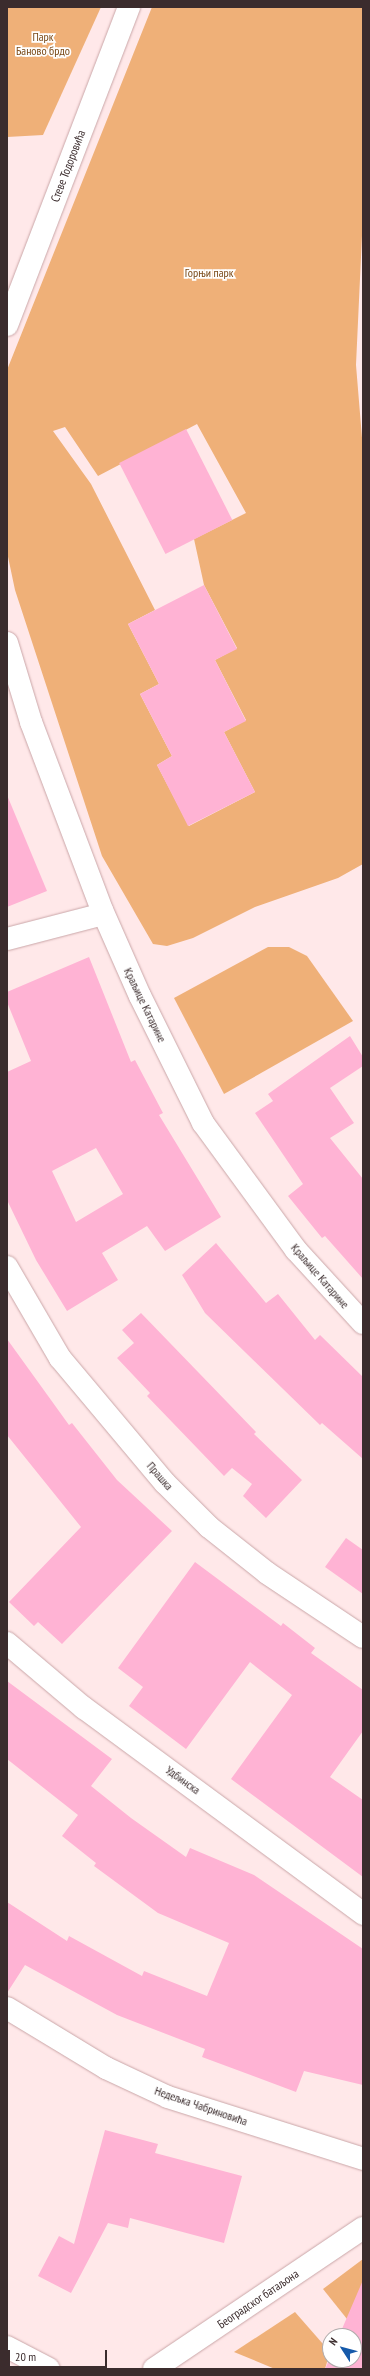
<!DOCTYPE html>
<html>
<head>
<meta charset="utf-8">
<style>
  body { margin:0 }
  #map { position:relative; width:370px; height:2376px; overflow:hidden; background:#ffe8e9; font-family:"PT Sans Narrow",sans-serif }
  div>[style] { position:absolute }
  .green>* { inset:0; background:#efb078 }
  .building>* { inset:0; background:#ffb3d4; transform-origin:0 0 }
  .roads { filter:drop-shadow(0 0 1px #caa6a8) drop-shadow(0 0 1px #caa6a8) }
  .minor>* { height:22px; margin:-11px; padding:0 11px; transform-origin:11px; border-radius:11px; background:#fff }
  span { translate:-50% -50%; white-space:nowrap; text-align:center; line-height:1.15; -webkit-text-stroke:3.5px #fff; paint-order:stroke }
  .park-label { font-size:12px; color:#794917 }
  .street-label { font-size:12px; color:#3b2c2d }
  .frame { position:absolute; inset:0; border:8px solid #3b2c2d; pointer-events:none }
  .north { position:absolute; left:322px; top:2328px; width:40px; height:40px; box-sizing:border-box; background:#fff; border:1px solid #b1abab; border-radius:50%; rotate:306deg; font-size:11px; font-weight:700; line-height:16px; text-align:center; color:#3b2c2d }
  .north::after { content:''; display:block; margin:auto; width:14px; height:18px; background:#165aaa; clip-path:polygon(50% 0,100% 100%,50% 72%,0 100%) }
  .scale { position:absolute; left:8px; top:2350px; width:99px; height:18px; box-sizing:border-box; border:2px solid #3b2c2d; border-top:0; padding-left:5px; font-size:12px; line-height:14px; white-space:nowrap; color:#3b2c2d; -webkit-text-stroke:3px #fff; paint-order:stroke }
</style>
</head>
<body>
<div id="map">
  <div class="green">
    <div style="clip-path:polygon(7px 7px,101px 7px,43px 135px,7px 137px)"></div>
    <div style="clip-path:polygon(evenodd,152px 7px,363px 7px,363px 214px,356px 365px,363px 450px,363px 864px,338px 878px,255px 907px,193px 938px,167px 946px,153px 944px,102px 856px,15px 590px,7px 552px,7px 370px,152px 7px,197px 424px,246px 513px,194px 539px,204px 585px,237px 648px,215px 660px,246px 720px,224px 732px,255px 792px,189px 826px,157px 765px,172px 756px,140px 694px,159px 684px,128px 624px,155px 610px,91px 484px,53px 431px,65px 427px,98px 476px,197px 424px)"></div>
    <div style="clip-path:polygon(268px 947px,289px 947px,307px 956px,353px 1021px,224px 1094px,174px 998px)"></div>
    <div style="clip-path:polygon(363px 2259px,363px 2285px,347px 2319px,323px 2289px)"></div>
    <div style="clip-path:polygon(295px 2312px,330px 2352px,325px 2369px,275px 2369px,234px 2352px)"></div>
  </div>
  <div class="building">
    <div style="left:186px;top:429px;width:102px;height:75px;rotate:63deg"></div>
    <div style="clip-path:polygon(204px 585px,237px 649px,215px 660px,246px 721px,224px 732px,255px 792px,188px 826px,157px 765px,172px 756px,140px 694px,159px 684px,128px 624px)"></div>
    <div style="clip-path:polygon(7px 795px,47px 891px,7px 907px)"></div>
    <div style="clip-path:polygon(evenodd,89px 957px,131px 1062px,135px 1060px,163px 1113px,159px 1115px,221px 1217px,165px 1251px,147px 1226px,102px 1253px,118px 1280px,67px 1311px,36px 1260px,7px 1200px,7px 1072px,31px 1061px,7px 1002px,7px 992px,89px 957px,96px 1148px,123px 1194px,76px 1222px,52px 1171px,96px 1148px)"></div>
    <div style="clip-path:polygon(350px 1036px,363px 1057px,363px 1066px,330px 1088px,354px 1123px,330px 1138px,363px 1179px,363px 1279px,325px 1236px,322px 1238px,288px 1196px,303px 1184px,255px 1113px,273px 1101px,268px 1094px)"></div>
    <div style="clip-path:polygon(216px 1243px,266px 1303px,278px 1294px,315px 1340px,320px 1335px,363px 1377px,363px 1459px,322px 1423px,320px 1425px,205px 1313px,182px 1275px)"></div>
    <div style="clip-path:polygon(141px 1313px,256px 1432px,254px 1434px,302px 1480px,266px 1518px,243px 1496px,252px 1484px,232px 1468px,224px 1476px,147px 1396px,150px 1393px,117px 1358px,134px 1343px,122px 1330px)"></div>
    <div style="clip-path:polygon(7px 1339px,69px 1425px,72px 1423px,117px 1480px,172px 1531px,62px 1644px,38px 1622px,34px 1626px,9px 1602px,81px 1527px,7px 1435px)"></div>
    <div style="clip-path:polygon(346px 1538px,363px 1550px,363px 1594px,325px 1567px)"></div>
    <div style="clip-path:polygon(195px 1562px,281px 1626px,283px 1623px,315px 1648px,311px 1653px,363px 1690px,363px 1731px,330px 1777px,363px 1800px,363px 1877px,231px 1779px,292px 1695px,250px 1662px,186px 1749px,129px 1706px,143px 1687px,118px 1668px)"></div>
    <div style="clip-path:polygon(7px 1681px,112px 1759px,91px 1786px,131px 1818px,186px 1857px,190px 1848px,254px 1875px,363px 1949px,363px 2085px,304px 2071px,296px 2092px,202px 2057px,205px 2049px,117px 2015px,25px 1965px,7px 1993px,7px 1902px,67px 1941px,69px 1936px,142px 1976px,144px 1971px,207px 1996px,229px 1943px,158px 1913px,94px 1866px,96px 1863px,62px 1836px,78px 1815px,7px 1759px)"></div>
    <div style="clip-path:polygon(105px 2130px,158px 2144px,155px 2153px,242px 2176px,224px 2243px,130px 2218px,128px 2228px,108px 2223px,71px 2293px,38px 2276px,59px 2236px,74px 2244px)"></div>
    <div style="clip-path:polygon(363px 2280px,363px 2369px,325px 2369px,330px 2358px,354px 2360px,354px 2336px,339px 2336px)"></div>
  </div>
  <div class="roads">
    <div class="minor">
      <div style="left:7px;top:325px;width:341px;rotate:-69deg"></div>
      <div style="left:7px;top:643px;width:83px;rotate:73.1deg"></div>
      <div style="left:31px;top:722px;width:201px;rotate:69.3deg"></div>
      <div style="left:102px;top:910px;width:94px;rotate:66.2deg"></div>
      <div style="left:140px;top:996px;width:142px;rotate:63.6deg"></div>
      <div style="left:203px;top:1123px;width:157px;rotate:53.8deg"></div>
      <div style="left:296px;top:1250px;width:99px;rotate:47.5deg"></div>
      <div style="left:7px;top:939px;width:99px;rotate:-14.6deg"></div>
      <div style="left:7px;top:1267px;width:105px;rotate:59.8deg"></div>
      <div style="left:60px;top:1358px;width:163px;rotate:50deg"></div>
      <div style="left:165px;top:1483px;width:62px;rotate:45deg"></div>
      <div style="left:209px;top:1527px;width:74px;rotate:38.4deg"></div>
      <div style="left:267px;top:1573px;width:115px;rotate:33.7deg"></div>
      <div style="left:7px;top:1643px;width:101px;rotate:40.2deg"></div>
      <div style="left:84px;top:1708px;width:347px;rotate:36.4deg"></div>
      <div style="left:7px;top:2008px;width:116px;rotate:31.2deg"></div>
      <div style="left:106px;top:2068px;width:68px;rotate:25.1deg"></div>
      <div style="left:168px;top:2097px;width:205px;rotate:17.6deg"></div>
      <div style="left:7px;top:2347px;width:47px;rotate:27.6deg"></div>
      <div style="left:154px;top:2369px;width:252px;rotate:-34deg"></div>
    </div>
  </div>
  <div class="park-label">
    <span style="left:43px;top:44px">Парк<br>Баново брдо</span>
    <span style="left:209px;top:273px">Горњи парк</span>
  </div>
  <div class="street-label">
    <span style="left:68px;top:166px;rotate:-69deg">Стеве Тодоровића</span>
    <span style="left:145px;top:1005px;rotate:64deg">Краљице Катарине</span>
    <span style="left:320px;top:1276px;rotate:49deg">Краљице Катарине</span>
    <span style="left:160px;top:1476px;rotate:49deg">Прашка</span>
    <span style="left:183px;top:1780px;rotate:36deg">Удбинска</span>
    <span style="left:201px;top:2106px;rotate:19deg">Недељка Чабриновића</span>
    <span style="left:258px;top:2299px;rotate:-34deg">Београдског батаљона</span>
  </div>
  <div class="frame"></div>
  <div class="north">N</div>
  <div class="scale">20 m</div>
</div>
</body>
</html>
